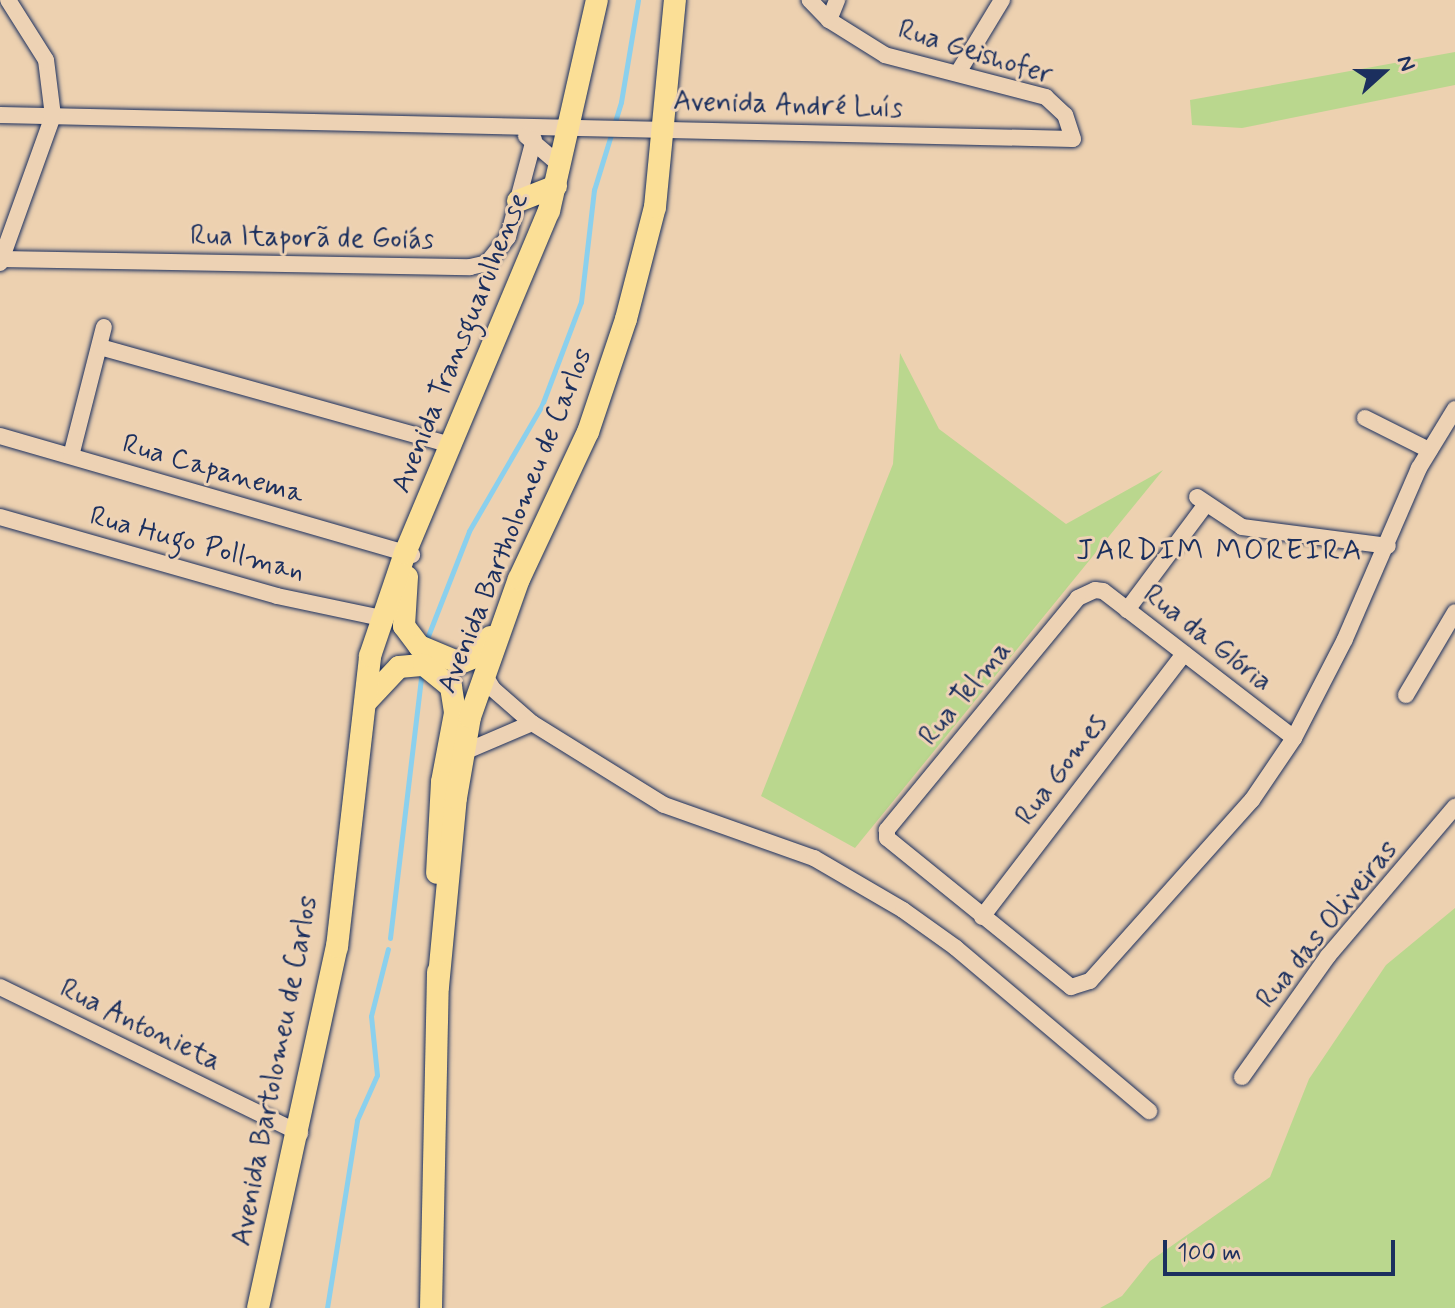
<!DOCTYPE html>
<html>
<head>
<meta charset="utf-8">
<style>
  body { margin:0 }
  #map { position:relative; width:1455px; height:1308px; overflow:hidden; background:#edd1b0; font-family:Mynerve,sans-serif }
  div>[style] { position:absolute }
  .green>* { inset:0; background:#bad78e }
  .stream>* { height:5px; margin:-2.5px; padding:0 2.5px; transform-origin:2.5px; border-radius:2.5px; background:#8bd0ed }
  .roads { filter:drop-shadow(0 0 2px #1b2f5e) drop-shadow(0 0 2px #1b2f5e) }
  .minor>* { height:16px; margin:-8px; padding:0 8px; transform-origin:8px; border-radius:8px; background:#edd2b4 }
  .major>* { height:22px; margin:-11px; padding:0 11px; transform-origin:11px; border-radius:11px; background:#fbdf96 }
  span { translate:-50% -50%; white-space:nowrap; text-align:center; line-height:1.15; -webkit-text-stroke:6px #edd2b4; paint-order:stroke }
  .street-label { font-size:28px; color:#1b2f5e }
  .neighbourhood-label { font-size:30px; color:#1b2f5e; letter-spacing:2px }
  .north { position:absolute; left:1343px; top:32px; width:80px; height:80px; -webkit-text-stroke:6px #edd2b4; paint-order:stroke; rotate:69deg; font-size:22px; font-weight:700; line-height:32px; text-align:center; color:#1b2f5e }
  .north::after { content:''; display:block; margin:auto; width:28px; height:36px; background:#1b2f5e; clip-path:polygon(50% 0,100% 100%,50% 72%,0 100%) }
  .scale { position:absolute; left:1163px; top:1240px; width:232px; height:36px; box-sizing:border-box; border:4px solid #1b2f5e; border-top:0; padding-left:10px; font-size:24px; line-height:28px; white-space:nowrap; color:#1b2f5e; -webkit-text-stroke:6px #edd2b4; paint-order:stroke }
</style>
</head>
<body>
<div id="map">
  <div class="green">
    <div style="clip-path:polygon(1455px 52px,1455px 85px,1242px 128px,1192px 125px,1190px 100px)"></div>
    <div style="clip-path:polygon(900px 353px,939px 429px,1066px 524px,1163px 470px,855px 848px,761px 796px,893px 464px)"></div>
    <div style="clip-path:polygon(1455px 908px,1455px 1308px,1100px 1308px,1122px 1296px,1150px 1261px,1270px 1177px,1309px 1079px,1386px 965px)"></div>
  </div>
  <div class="stream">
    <div style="left:426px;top:641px;width:118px;rotate:-68.6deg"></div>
    <div style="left:469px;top:531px;width:146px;rotate:-59.9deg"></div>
    <div style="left:542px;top:405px;width:110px;rotate:-69.3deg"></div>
    <div style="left:581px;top:302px;width:113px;rotate:-83.4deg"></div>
    <div style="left:594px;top:190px;width:92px;rotate:-72.9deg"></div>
    <div style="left:621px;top:102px;width:103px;rotate:-80.5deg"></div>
    <div style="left:390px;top:938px;width:269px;rotate:-83.2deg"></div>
    <div style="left:327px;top:1308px;width:190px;rotate:-80.9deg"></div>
    <div style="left:357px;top:1120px;width:49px;rotate:-66deg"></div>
    <div style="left:377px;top:1075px;width:59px;rotate:-95.8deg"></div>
    <div style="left:371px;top:1016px;width:69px;rotate:-75.8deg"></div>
  </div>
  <div class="roads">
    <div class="minor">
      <div style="left:829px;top:20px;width:22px;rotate:-68deg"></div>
      <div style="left:959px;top:71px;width:83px;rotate:-58.8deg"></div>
      <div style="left:0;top:115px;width:1073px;rotate:1.28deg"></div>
      <div style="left:1073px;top:139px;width:25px;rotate:-108deg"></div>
      <div style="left:1065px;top:115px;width:26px;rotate:-137deg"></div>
      <div style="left:1046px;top:97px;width:166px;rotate:-165.4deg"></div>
      <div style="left:885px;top:55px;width:66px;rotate:-148deg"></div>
      <div style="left:829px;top:20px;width:28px;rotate:-134deg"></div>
      <div style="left:526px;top:136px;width:46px;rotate:40.6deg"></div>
      <div style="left:1px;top:259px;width:469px;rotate:1deg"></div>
      <div style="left:470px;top:267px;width:17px;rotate:-13deg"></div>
      <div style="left:487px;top:263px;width:33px;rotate:-51deg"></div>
      <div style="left:508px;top:237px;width:101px;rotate:-75.1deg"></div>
      <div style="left:0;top:263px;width:156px;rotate:-70.2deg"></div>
      <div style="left:53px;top:116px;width:56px;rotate:-97.1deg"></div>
      <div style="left:46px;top:60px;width:71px;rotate:-122.3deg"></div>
      <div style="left:100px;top:347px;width:364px;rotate:15.6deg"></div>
      <div style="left:1365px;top:418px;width:72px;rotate:26.6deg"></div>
      <div style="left:0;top:436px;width:429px;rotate:16.1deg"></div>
      <div style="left:71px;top:456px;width:133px;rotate:-75.7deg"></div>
      <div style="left:1197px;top:497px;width:54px;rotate:33.7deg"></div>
      <div style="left:1242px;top:527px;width:147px;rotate:7.4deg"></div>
      <div style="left:0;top:517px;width:288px;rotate:15.9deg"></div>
      <div style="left:277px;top:596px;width:106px;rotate:11.9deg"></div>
      <div style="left:1127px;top:610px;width:132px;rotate:-53.3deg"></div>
      <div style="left:484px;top:674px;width:17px;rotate:59deg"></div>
      <div style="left:493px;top:689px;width:52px;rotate:41.1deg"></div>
      <div style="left:532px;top:723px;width:155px;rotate:31.8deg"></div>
      <div style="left:664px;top:805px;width:159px;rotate:19.5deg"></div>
      <div style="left:814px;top:858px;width:103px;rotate:30.3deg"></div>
      <div style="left:903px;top:910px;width:65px;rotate:35.6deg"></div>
      <div style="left:956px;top:948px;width:253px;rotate:40.2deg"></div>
      <div style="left:1406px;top:695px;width:96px;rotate:-59.4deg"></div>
      <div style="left:1294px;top:738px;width:241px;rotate:-142.4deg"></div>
      <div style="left:1103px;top:591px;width:8px;rotate:-173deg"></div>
      <div style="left:1095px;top:590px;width:19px;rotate:155deg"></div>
      <div style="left:1078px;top:598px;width:301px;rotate:129.5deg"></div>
      <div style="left:887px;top:830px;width:8px;rotate:90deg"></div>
      <div style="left:887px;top:838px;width:237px;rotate:39deg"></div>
      <div style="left:1071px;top:987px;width:20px;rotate:-18deg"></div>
      <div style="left:1090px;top:981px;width:243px;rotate:-48.2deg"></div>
      <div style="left:1252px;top:800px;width:75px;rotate:-55.9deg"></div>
      <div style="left:1294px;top:738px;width:111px;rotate:-62.7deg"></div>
      <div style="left:1345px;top:639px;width:186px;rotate:-66.6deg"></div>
      <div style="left:1419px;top:468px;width:69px;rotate:-58.6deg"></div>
      <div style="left:462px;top:753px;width:76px;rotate:-23.2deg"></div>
      <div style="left:982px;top:917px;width:332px;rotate:-52.5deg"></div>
      <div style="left:0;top:987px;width:334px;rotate:26deg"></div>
      <div style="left:1242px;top:1077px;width:148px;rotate:-54.6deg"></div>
      <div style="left:1328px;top:956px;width:196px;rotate:-49.6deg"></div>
    </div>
    <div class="major">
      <div style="left:518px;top:201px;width:41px;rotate:-21.5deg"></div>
      <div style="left:407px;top:577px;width:49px;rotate:93.5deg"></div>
      <div style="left:404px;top:626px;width:25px;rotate:53deg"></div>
      <div style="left:419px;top:646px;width:44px;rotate:22.5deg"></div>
      <div style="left:460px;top:663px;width:16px;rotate:-22deg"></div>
      <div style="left:475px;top:657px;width:25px;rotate:-53deg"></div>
      <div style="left:366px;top:702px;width:48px;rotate:-46.7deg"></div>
      <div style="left:399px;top:667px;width:25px;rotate:-5deg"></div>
      <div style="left:424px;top:665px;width:35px;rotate:39deg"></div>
      <div style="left:451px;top:687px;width:26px;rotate:81deg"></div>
      <div style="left:455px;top:713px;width:70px;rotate:100.7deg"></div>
      <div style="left:442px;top:782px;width:91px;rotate:93.1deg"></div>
      <div style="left:438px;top:987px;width:190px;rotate:-84.6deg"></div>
      <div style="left:456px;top:798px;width:82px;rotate:-80.2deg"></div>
      <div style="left:470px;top:717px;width:146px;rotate:-70.5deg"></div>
      <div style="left:519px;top:579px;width:162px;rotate:-64.9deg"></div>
      <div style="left:588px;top:432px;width:119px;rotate:-71.4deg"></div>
      <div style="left:626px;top:319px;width:116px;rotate:-75.5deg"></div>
      <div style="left:655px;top:207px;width:208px;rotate:-84.5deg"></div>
      <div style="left:258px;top:1308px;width:370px;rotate:-77.7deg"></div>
      <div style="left:337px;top:947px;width:293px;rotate:-83.5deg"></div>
      <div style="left:370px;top:656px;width:109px;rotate:-71.2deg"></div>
      <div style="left:405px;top:553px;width:371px;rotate:-67.2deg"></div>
      <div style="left:549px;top:211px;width:216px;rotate:-77.2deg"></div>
      <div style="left:431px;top:1308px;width:336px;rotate:-88.8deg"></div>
    </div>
  </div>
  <div class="street-label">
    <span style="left:975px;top:53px;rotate:17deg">Rua Geishofer</span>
    <span style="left:788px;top:106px;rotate:2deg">Avenida André Luís</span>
    <span style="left:312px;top:239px;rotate:1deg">Rua Itaporã de Goiás</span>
    <span style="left:461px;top:343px;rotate:-68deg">Avenida Transguarulhense</span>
    <span style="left:213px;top:470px;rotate:16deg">Rua Capanema</span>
    <span style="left:516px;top:521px;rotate:-68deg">Avenida Bartholomeu de Carlos</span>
    <span style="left:197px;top:545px;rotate:15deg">Rua Hugo Pollman</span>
    <span style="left:1207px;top:639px;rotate:38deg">Rua da Glória</span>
    <span style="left:966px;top:694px;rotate:-50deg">Rua Telma</span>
    <span style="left:1062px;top:770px;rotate:-53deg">Rua Gomes</span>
    <span style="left:1328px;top:925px;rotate:-51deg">Rua das Oliveiras</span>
    <span style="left:140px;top:1026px;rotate:26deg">Rua Antonieta</span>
    <span style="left:276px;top:1071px;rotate:-79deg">Avenida Bartolomeu de Carlos</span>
  </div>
  <div class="neighbourhood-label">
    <span style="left:1220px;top:551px">JARDIM MOREIRA</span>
  </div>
  <div class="north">N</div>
  <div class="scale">100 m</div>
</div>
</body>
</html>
